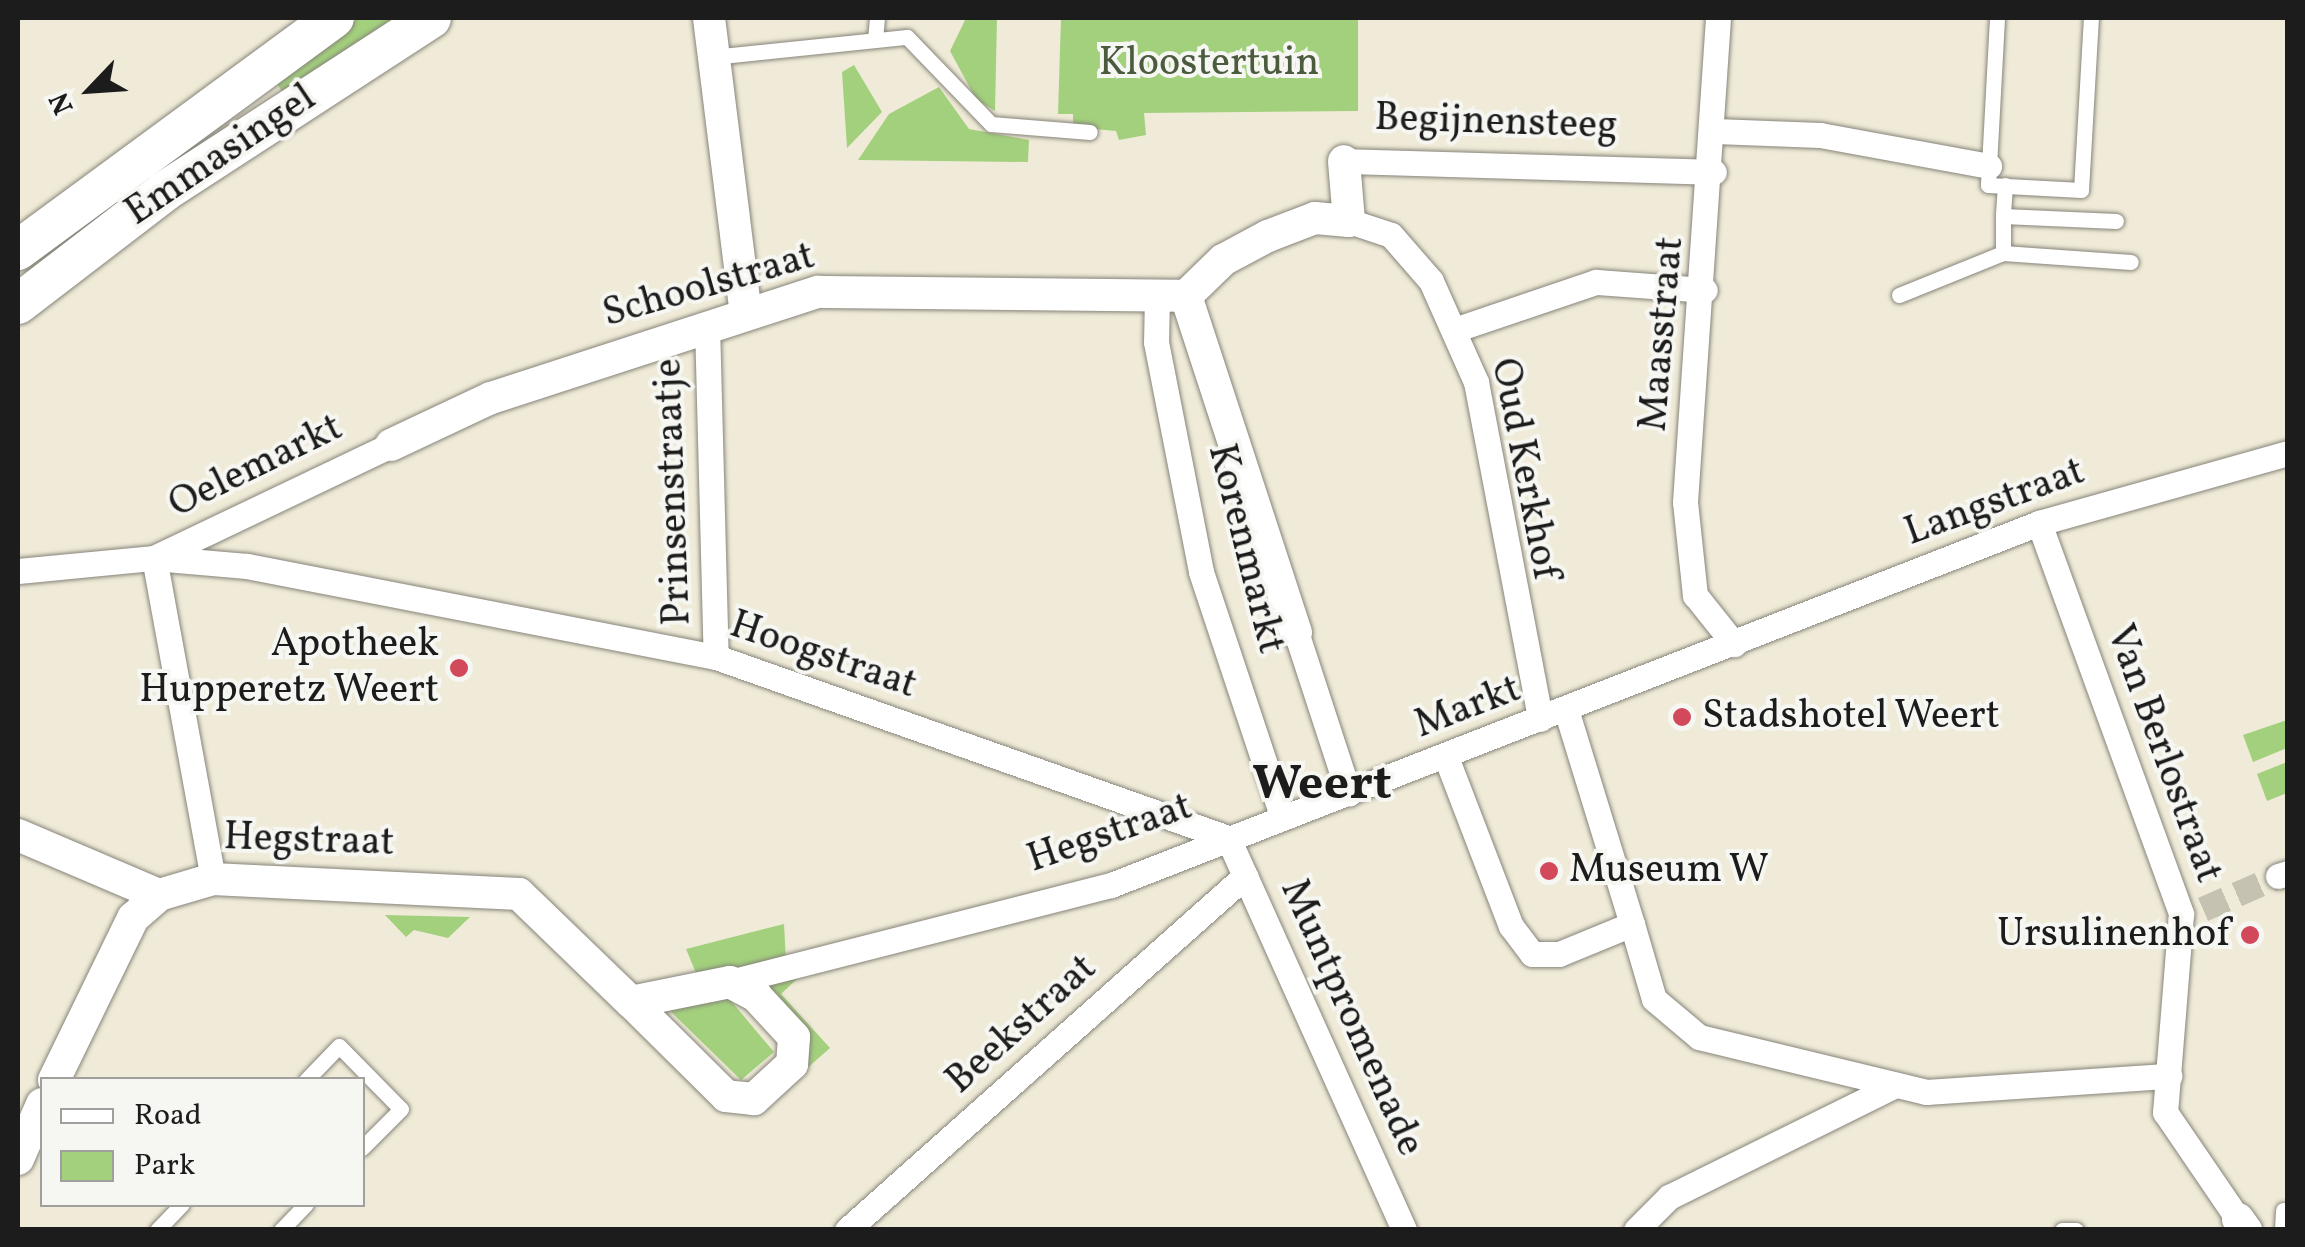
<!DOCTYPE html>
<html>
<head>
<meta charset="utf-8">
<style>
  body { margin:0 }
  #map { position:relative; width:2305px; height:1247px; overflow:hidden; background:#f0ebd8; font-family:Vollkorn,serif }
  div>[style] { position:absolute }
  .green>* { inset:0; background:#a3d07d }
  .pedestrian-tunnel>* { height:25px; margin-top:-12.5px; transform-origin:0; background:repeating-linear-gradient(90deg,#c6c2b2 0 25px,transparent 0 37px) }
  .roads { filter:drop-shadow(0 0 2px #86847a) drop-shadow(0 0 2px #86847a) }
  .service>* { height:15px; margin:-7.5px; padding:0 7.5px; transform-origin:7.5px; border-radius:7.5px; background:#fff }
  .pedestrian>* { height:25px; margin:-12.5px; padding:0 12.5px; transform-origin:12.5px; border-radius:12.5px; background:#fff }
  .minor>* { height:32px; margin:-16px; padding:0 16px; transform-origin:16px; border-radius:16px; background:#fff }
  .tertiary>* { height:40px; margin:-20px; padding:0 20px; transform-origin:20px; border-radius:20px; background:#fff }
  .dots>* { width:28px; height:28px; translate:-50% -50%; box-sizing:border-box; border:5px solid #f6f6f2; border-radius:50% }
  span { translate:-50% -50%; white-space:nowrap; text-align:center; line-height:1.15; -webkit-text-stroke:8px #f6f6f2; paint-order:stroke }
  .park-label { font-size:40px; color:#4b5b3e }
  .street-label { font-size:40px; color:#1c1c1c }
  .poi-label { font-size:40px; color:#1c1c1c }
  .right { translate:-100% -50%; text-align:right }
  .left { translate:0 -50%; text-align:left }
  .district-label { font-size:50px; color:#1c1c1c; font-weight:700 }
  .frame { position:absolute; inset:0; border:20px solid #1c1c1c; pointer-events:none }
  .legend { position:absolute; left:40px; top:1077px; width:325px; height:130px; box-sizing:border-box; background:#f6f6f2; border:2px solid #9f9f9c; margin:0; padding:12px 18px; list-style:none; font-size:30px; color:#1c1c1c }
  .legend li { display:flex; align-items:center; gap:20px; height:50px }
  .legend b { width:50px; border:2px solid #9f9f9c }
  .north { position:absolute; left:40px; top:40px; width:100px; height:100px; -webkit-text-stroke:8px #f6f6f2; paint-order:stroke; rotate:245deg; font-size:28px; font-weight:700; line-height:40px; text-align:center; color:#1c1c1c }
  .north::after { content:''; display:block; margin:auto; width:35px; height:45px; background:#1c1c1c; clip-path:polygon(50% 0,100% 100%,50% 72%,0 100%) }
</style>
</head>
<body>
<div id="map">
  <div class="green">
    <div style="clip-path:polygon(359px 18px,413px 18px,286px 98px,272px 75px)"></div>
    <div style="clip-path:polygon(966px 18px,997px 18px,995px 111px,976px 99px,950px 51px)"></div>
    <div style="clip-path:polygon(1061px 18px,1358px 18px,1358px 111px,1144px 113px,1146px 135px,1119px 140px,1116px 131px,1073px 127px,1073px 114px,1058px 114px)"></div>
    <div style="clip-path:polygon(854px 65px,882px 112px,847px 148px,842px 72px)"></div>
    <div style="clip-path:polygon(939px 87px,969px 129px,1029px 140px,1028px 162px,858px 160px,889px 114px)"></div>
    <div style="clip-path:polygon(2287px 720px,2287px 748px,2253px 762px,2243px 735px)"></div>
    <div style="clip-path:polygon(2287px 762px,2287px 793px,2267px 801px,2257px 774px)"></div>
    <div style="clip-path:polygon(385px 915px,470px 917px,448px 938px,414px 930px,406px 937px)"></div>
    <div style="clip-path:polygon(784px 924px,786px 961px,696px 973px,686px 949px)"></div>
    <div style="clip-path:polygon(799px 977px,781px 994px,830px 1048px,805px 1070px,806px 1033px,763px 987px)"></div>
    <div style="clip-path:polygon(726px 995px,774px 1052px,741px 1080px,668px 1009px)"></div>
  </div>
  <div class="pedestrian-tunnel">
    <div style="left:2203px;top:909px;width:82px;rotate:-23.7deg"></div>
  </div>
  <div class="roads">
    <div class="service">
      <div style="left:1997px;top:18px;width:167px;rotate:93.1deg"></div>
      <div style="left:1988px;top:185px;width:93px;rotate:3.1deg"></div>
      <div style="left:2081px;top:190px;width:172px;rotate:-86.7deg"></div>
      <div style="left:875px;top:40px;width:22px;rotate:-85deg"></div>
      <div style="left:712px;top:57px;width:196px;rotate:-5.9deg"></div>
      <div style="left:907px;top:37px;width:121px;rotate:46deg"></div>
      <div style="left:991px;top:124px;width:99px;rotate:4.6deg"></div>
      <div style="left:2005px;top:185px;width:31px;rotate:94deg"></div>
      <div style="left:2003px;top:216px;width:113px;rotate:2.5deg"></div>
      <div style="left:2003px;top:216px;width:37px;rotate:90deg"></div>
      <div style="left:2003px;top:253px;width:128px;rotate:4deg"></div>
      <div style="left:1899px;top:295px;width:112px;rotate:-22deg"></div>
      <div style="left:306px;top:1080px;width:47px;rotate:-45.9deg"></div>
      <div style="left:339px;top:1046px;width:88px;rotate:45.5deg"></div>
      <div style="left:401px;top:1109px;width:55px;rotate:135deg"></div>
      <div style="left:157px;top:1230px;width:36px;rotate:-46deg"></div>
      <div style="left:281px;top:1230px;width:36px;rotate:-46deg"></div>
      <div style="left:2062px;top:1230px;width:14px"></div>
      <div style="left:2282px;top:1230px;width:20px;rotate:-87deg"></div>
    </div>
    <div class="pedestrian">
      <div style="left:1718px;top:18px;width:485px;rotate:93.9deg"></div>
      <div style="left:1685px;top:502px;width:94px;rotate:83.9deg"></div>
      <div style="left:1695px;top:595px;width:63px;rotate:51.5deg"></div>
      <div style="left:1715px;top:131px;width:105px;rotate:2.2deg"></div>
      <div style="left:1820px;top:135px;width:172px;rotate:10.4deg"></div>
      <div style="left:1344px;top:161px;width:370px;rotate:1.7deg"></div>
      <div style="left:1349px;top:221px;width:44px;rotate:18.4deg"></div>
      <div style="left:1391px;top:235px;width:61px;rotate:49deg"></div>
      <div style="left:1431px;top:281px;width:111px;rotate:66deg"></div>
      <div style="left:1476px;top:382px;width:343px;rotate:79.2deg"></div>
      <div style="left:1157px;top:296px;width:46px;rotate:91.2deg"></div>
      <div style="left:1156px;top:342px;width:234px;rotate:78.9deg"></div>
      <div style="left:1201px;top:572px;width:259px;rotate:71.6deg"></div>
      <div style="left:707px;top:324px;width:333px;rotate:88.5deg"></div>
      <div style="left:1454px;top:330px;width:150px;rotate:-18.7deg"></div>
      <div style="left:1596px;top:282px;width:109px;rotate:4.2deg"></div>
      <div style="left:2039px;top:523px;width:416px;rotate:70deg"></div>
      <div style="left:2181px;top:914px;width:199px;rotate:94.6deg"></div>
      <div style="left:2165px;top:1112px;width:130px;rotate:55.7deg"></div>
      <div style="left:18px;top:571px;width:137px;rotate:-5.5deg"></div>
      <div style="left:154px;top:558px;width:93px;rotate:4.9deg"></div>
      <div style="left:247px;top:566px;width:478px;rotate:11deg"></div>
      <div style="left:716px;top:657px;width:543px;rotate:19.47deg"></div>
      <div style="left:1296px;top:632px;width:170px;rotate:71.9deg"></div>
      <div style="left:1446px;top:757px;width:181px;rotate:69deg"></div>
      <div style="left:1511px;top:926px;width:35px;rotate:53deg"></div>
      <div style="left:1532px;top:954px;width:27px"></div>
      <div style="left:1559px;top:954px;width:79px;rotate:-22.3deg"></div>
      <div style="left:1632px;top:924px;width:224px;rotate:-107.1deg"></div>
      <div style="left:1228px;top:838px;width:430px;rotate:65.8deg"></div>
      <div style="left:2278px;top:876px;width:10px;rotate:-17deg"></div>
      <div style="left:213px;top:879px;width:326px;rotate:-100.4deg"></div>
      <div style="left:154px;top:558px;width:263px;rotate:-25.5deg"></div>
      <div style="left:1632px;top:924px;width:78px;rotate:73.7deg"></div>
      <div style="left:1654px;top:999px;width:59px;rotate:40.2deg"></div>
      <div style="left:1699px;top:1037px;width:234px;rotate:13.6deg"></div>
      <div style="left:1926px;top:1092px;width:244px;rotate:-3.8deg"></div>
      <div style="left:730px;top:982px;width:393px;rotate:-14.3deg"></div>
      <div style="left:1111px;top:885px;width:996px;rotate:-21.31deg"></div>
      <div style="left:2039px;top:523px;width:259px;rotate:-15.7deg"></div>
      <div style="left:847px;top:1230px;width:533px;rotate:-41.65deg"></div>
      <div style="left:1636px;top:1230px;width:47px;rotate:-45deg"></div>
      <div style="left:1669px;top:1197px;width:253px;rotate:-26.3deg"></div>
    </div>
    <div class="minor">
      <div style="left:709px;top:18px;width:297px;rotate:82.9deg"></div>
      <div style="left:1186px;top:296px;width:354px;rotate:71.9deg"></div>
      <div style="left:1186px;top:296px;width:52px;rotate:-44.2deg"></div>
      <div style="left:1223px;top:260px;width:51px;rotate:-28.1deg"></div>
      <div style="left:1268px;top:236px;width:50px;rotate:-21deg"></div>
      <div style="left:1315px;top:218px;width:34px;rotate:5deg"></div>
      <div style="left:1349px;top:221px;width:60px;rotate:-94.8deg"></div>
      <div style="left:391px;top:445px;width:110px;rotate:-25.2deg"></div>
      <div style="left:491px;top:398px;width:344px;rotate:-18deg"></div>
      <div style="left:818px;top:292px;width:368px;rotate:0.6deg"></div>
      <div style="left:18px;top:835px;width:153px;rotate:23.1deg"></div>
      <div style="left:54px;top:1080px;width:180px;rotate:-64deg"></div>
      <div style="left:133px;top:918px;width:35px;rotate:-41deg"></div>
      <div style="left:159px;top:895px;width:56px;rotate:-16.5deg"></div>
      <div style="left:213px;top:879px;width:306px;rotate:2.8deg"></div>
      <div style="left:519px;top:894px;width:156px;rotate:44deg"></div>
      <div style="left:631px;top:1002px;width:101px;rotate:-11.4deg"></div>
      <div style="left:730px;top:982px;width:30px;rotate:28deg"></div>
      <div style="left:756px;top:996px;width:56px;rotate:47.2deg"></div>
      <div style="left:794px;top:1037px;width:27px;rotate:94deg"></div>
      <div style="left:792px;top:1064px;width:52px;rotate:137.4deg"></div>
      <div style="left:754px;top:1099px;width:28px;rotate:-174deg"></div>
      <div style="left:726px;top:1096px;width:134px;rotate:-135.3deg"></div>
      <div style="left:18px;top:1159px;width:60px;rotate:-66.4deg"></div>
      <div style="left:2238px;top:1219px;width:14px;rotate:54deg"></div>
    </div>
    <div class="tertiary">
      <div style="left:18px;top:250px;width:392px;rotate:-36.3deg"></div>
      <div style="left:18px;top:304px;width:185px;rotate:-37.5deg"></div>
      <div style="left:165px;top:191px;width:317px;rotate:-33deg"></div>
    </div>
  </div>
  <div class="dots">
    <div style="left:459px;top:668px;background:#d1495b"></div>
    <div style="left:1682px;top:717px;background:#d1495b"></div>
    <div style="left:1549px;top:871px;background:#d1495b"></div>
    <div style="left:2250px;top:935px;background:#d1495b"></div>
  </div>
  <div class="park-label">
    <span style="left:1209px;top:64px">Kloostertuin</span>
  </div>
  <div class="street-label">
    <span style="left:1496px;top:123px;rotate:2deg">Begijnensteeg</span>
    <span style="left:221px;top:156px;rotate:-34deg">Emmasingel</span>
    <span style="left:709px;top:286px;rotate:-16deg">Schoolstraat</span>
    <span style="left:1663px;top:334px;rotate:-85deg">Maasstraat</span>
    <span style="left:256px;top:467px;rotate:-26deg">Oelemarkt</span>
    <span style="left:1524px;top:469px;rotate:79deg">Oud Kerkhof</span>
    <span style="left:674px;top:492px;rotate:-92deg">Prinsenstraatje</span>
    <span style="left:1995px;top:503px;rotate:-20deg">Langstraat</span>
    <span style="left:1245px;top:549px;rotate:76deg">Korenmarkt</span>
    <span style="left:823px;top:656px;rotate:19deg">Hoogstraat</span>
    <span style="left:1468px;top:708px;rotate:-21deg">Markt</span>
    <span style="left:2163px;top:754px;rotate:70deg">Van Berlostraat</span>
    <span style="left:1110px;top:834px;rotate:-19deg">Hegstraat</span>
    <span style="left:309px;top:841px;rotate:2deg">Hegstraat</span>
    <span style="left:1351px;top:1018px;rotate:66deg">Muntpromenade</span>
    <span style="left:1022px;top:1025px;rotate:-42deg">Beekstraat</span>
  </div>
  <div class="poi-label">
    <span class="right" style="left:439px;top:668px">Apotheek<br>Hupperetz Weert</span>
    <span class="left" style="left:1702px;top:717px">Stadshotel Weert</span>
    <span class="left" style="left:1569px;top:871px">Museum W</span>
    <span class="right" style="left:2230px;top:935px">Ursulinenhof</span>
  </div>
  <div class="district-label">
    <span style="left:1322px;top:786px">Weert</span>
  </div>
  <div class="frame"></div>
  <ul class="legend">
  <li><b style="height:12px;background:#fff"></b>Road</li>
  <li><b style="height:28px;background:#a3d07d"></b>Park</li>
  </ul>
  <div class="north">N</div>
</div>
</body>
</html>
